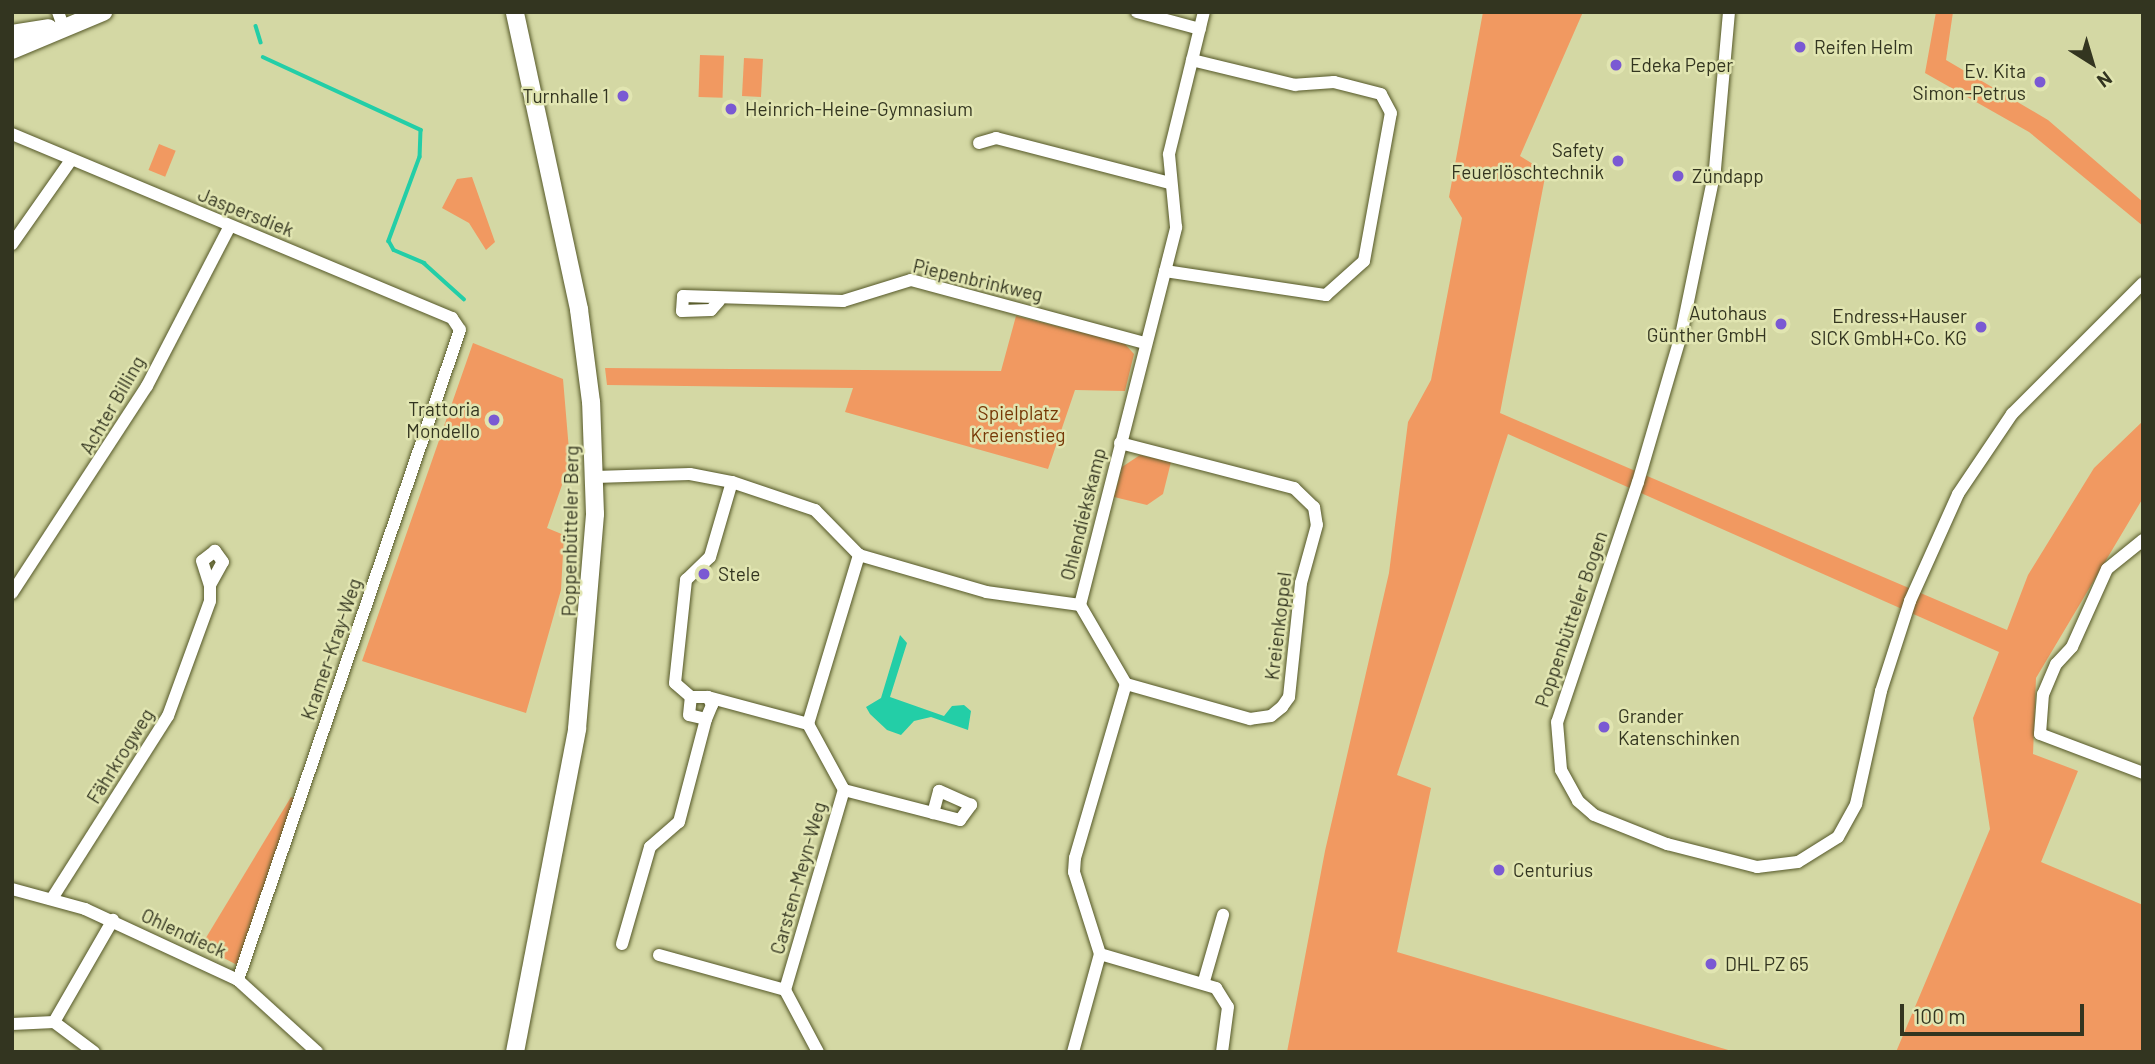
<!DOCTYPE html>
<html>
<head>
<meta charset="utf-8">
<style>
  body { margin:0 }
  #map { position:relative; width:2155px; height:1064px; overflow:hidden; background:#d4d8a4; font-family:Barlow,sans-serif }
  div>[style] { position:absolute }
  .green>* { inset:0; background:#f19961; transform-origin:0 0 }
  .water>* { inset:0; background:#23cea7 }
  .stream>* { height:3.5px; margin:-1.75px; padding:0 1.75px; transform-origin:1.75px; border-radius:1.75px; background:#23cea7 }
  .roads { filter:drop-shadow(0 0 2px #555828) drop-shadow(0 0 2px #555828) }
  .minor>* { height:12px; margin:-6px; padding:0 6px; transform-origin:6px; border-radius:6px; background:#fff }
  .secondary>* { height:18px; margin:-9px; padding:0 9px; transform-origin:9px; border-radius:9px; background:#fff }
  .dots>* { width:19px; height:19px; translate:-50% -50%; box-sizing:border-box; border:4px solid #e1e5b1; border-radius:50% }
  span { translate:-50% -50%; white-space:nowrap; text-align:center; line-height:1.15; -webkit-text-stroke:5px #e1e5b1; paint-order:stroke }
  .poi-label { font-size:19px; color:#333520 }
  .left { translate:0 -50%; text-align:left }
  .right { translate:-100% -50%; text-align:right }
  .street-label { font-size:19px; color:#333520 }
  .park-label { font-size:19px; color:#763806 }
  .frame { position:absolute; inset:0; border:14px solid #333520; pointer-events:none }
  .north { position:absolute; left:2057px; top:28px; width:70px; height:70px; -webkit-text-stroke:5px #e1e5b1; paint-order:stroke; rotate:143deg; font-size:19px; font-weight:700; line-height:28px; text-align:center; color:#333520 }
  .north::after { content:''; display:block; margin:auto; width:24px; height:32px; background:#333520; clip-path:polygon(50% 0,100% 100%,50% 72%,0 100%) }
  .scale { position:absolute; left:1900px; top:1004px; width:184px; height:32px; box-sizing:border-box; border:4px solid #333520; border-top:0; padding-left:9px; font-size:21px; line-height:24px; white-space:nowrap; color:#333520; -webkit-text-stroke:5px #e1e5b1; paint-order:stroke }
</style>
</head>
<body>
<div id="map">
  <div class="green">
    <div style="clip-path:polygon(1483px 12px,1583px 12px,1520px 156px,1546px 172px,1500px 413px,2007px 630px,2028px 575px,2094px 468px,2143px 421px,2143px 498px,2036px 678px,2033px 754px,2078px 771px,2041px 862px,2143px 905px,2143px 1052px,1896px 1052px,1990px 829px,1973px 718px,1999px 652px,1508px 434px,1397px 775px,1431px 788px,1397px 952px,1735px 1052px,1287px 1052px,1325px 851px,1389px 573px,1408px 422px,1431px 380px,1462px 218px,1449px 197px)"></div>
    <div style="clip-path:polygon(1936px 12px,1953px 12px,1946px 60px,2048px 120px,2143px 202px,2143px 226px,2029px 132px,1925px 73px)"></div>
    <div style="left:700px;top:55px;width:24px;height:42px;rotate:2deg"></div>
    <div style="left:744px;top:58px;width:19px;height:38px;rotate:3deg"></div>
    <div style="left:159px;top:144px;width:18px;height:28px;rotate:22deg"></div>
    <div style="clip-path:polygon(472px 177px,495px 242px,486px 250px,469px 223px,442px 208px,457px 179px)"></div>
    <div style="clip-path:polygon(1016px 316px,1124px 343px,1134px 354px,1125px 391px,1075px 390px,1048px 469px,845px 412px,853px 388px,607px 385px,605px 368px,1001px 371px)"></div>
    <div style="clip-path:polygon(473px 343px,563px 379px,570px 462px,547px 528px,564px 535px,561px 590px,526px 713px,362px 661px)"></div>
    <div style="clip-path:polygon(1140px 455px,1171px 462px,1163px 494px,1147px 505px,1114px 497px,1122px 467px)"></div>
    <div style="clip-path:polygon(291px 797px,296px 799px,239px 966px,201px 946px)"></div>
  </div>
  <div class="water">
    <div style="clip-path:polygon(900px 635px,907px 643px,890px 697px,944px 716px,952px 706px,964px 705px,971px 711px,968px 730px,931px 717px,914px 721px,901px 735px,887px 730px,870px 714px,866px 707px,881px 698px)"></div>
  </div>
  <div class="stream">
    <div style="left:256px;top:26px;width:17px;rotate:73deg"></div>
    <div style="left:263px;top:57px;width:174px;rotate:24.8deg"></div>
    <div style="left:421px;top:130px;width:27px;rotate:92deg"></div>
    <div style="left:420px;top:157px;width:90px;rotate:110.3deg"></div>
    <div style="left:389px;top:241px;width:10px;rotate:61deg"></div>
    <div style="left:394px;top:250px;width:33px;rotate:23deg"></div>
    <div style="left:424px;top:263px;width:54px;rotate:42deg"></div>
  </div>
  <div class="roads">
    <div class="minor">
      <div style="left:58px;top:12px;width:15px;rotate:70deg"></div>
      <div style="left:1137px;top:12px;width:65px;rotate:15.1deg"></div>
      <div style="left:1729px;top:12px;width:159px;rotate:95.1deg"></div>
      <div style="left:1715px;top:170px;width:168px;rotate:101.6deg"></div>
      <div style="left:1681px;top:335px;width:153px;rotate:106.3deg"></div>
      <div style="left:1638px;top:482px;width:253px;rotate:108.6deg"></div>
      <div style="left:1557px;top:722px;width:48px;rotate:85.2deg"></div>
      <div style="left:1561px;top:770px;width:35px;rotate:61deg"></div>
      <div style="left:1578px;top:801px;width:21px;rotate:41deg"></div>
      <div style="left:1594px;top:815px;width:79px;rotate:21.7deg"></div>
      <div style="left:1667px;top:844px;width:93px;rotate:14.3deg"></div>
      <div style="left:1757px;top:867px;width:41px;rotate:-7deg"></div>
      <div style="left:1798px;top:862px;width:47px;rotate:-32deg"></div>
      <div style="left:1838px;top:837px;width:38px;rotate:-61deg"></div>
      <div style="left:1856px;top:804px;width:116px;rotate:-77.5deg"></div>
      <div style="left:1881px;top:691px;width:95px;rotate:-72.1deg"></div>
      <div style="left:1910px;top:601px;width:117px;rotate:-65.8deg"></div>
      <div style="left:1958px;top:494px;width:97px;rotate:-56deg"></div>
      <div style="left:2012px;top:414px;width:185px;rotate:-45deg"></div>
      <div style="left:12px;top:134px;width:477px;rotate:22.7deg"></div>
      <div style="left:452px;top:318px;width:14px;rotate:56deg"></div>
      <div style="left:460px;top:330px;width:687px;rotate:108.86deg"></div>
      <div style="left:979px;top:143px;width:18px;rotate:-16deg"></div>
      <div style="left:996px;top:138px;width:180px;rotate:14.5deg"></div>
      <div style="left:12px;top:244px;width:103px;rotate:-54.9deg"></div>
      <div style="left:1165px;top:271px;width:163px;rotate:8.5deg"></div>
      <div style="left:1326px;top:295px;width:51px;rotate:-41.8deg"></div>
      <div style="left:1364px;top:261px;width:150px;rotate:-79.7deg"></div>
      <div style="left:1391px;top:113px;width:21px;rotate:-118deg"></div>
      <div style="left:1381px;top:94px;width:49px;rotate:-165.7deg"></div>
      <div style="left:1334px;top:82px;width:39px;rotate:176deg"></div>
      <div style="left:1295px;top:85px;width:106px;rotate:-166.4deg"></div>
      <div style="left:719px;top:301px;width:12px;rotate:132deg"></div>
      <div style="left:711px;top:310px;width:29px;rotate:178deg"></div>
      <div style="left:682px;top:311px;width:15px;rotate:-86deg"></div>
      <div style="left:683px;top:296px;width:160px;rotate:1.8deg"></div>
      <div style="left:843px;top:301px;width:71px;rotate:-17.2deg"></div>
      <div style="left:911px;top:280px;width:242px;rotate:15.1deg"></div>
      <div style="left:1120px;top:443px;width:180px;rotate:14.5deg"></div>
      <div style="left:1294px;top:488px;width:28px;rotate:44deg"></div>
      <div style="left:1314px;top:507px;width:18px;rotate:81deg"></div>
      <div style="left:1317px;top:525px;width:60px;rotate:105.4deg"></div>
      <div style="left:1301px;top:583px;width:115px;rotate:96deg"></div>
      <div style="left:1289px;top:697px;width:12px;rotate:125deg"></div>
      <div style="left:1282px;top:707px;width:14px;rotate:141deg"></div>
      <div style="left:1271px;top:716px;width:21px;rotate:172deg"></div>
      <div style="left:1250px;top:719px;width:129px;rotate:-164.2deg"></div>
      <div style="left:595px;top:477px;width:95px;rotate:-1.8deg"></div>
      <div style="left:690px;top:474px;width:43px;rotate:10.8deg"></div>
      <div style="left:732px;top:482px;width:88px;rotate:18.6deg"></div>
      <div style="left:815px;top:510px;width:63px;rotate:45.6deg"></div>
      <div style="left:859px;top:555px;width:132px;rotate:16.2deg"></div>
      <div style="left:986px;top:592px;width:95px;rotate:7.9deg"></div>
      <div style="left:2143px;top:540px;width:46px;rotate:141.1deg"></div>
      <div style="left:2107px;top:569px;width:85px;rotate:114.2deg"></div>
      <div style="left:2072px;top:647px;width:23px;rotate:133deg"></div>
      <div style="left:2056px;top:664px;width:33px;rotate:113deg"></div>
      <div style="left:2043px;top:694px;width:40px;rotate:94.3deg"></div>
      <div style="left:2040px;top:734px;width:110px;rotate:20.7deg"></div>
      <div style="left:12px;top:593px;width:247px;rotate:-56.9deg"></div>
      <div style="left:147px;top:386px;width:180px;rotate:-62.6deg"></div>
      <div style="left:691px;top:697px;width:17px"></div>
      <div style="left:708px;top:697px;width:9px;rotate:63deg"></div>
      <div style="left:712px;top:705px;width:15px;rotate:113deg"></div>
      <div style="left:706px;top:719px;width:17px;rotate:-167deg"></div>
      <div style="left:689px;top:715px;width:18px;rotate:-84deg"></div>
      <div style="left:691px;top:697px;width:21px;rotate:-139deg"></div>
      <div style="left:675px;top:683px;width:104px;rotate:-83.9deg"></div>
      <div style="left:686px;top:580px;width:33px;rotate:-44deg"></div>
      <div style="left:710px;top:557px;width:78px;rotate:-73.7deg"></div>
      <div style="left:708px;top:697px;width:104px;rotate:15.1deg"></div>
      <div style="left:844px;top:790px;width:120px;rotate:14.5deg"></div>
      <div style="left:960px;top:820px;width:19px;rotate:-54deg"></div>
      <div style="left:971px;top:805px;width:35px;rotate:-156deg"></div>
      <div style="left:939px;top:791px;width:23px;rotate:105deg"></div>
      <div style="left:12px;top:889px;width:76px;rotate:15.3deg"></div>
      <div style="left:85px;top:909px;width:169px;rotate:24.9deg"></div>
      <div style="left:238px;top:980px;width:107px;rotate:42.3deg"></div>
      <div style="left:53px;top:897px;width:214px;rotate:-57.6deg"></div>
      <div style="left:168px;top:716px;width:122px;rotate:-69.9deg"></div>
      <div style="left:210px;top:601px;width:16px;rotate:-90deg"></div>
      <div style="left:210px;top:585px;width:26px;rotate:-61deg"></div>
      <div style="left:223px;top:562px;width:14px;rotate:-126deg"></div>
      <div style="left:215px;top:551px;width:16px;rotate:142deg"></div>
      <div style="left:202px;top:561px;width:25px;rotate:72deg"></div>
      <div style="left:622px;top:944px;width:101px;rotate:-73.9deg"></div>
      <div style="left:650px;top:847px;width:38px;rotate:-41deg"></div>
      <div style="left:679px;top:822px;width:106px;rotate:-75.3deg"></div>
      <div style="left:1100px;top:954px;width:121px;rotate:16.3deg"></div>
      <div style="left:1216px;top:988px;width:22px;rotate:58deg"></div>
      <div style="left:1228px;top:1007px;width:45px;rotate:97.6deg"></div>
      <div style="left:659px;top:955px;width:131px;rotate:15.5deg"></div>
      <div style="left:1204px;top:981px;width:69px;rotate:-73.9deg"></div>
      <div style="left:54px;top:1022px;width:50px;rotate:36.9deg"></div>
      <div style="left:12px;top:1024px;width:42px;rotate:-2.7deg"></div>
      <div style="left:54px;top:1022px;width:118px;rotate:-60deg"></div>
      <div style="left:818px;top:1052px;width:70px;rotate:-118deg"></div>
      <div style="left:785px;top:990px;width:209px;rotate:-73.6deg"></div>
      <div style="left:844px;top:790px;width:75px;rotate:-118.6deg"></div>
      <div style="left:808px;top:724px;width:177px;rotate:-73.2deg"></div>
      <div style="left:1073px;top:1052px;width:102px;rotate:-74.6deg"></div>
      <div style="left:1100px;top:954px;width:86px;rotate:-107.6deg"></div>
      <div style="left:1074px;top:872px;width:14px;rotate:-86deg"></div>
      <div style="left:1075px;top:858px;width:181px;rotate:-73.7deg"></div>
      <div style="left:1126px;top:684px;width:91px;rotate:-120.2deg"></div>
      <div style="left:1080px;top:605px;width:390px;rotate:-75.7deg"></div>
      <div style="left:1176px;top:227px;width:73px;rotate:-95.5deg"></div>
      <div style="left:1169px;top:154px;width:146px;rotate:-76.2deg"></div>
    </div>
    <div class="secondary">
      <div style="left:12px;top:34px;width:37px;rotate:-9deg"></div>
      <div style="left:12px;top:50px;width:99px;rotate:-22.7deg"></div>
      <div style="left:515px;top:1052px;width:329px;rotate:-79.1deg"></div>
      <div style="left:577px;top:729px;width:216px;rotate:-85.2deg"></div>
      <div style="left:595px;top:514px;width:112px;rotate:-92deg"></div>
      <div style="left:591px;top:402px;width:94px;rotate:-97.4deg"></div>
      <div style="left:579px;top:309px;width:304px;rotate:-102.2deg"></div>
    </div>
  </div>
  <div class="dots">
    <div style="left:1800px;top:47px;background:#7a59d3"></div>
    <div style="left:1616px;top:65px;background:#7a59d3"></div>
    <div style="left:2040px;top:82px;background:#7a59d3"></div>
    <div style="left:623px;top:96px;background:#7a59d3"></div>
    <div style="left:731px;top:109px;background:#7a59d3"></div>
    <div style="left:1618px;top:161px;background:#7a59d3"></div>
    <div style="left:1678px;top:176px;background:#7a59d3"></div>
    <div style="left:1781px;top:324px;background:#7a59d3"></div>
    <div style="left:1981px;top:327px;background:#7a59d3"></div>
    <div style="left:494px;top:420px;background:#7a59d3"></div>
    <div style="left:704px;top:574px;background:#7a59d3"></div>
    <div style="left:1604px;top:727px;background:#7a59d3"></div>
    <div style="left:1499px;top:870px;background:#7a59d3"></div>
    <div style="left:1711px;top:964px;background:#7a59d3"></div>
  </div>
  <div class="poi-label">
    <span class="left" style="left:1814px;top:47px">Reifen Helm</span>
    <span class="left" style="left:1630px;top:65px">Edeka Peper</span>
    <span class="right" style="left:2026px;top:82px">Ev. Kita<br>Simon-Petrus</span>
    <span class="right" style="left:609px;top:96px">Turnhalle 1</span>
    <span class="left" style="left:745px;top:109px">Heinrich-Heine-Gymnasium</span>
    <span class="right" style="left:1604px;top:161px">Safety<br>Feuerlöschtechnik</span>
    <span class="left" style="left:1692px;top:176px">Zündapp</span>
    <span class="right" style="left:1767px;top:324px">Autohaus<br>Günther GmbH</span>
    <span class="right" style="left:1967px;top:327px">Endress+Hauser<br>SICK GmbH+Co. KG</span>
    <span class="right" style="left:480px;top:420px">Trattoria<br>Mondello</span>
    <span class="left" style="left:718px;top:574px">Stele</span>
    <span class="left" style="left:1618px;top:727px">Grander<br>Katenschinken</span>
    <span class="left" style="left:1513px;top:870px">Centurius</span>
    <span class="left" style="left:1725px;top:964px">DHL PZ 65</span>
  </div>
  <div class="street-label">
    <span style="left:246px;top:212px;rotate:22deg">Jaspersdiek</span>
    <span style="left:978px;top:280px;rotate:13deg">Piepenbrinkweg</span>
    <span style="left:112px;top:405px;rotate:-60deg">Achter Billing</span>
    <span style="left:1083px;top:514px;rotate:-76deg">Ohlendiekskamp</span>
    <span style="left:570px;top:531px;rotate:-89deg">Poppenbütteler Berg</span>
    <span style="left:1571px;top:619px;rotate:-71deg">Poppenbütteler Bogen</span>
    <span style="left:1278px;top:626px;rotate:-83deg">Kreienkoppel</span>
    <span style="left:331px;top:649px;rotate:-71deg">Kramer-Kray-Weg</span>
    <span style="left:120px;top:756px;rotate:-58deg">Fährkrogweg</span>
    <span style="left:798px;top:878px;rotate:-74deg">Carsten-Meyn-Weg</span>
    <span style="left:184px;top:933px;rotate:25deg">Ohlendieck</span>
  </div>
  <div class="park-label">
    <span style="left:1018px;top:424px">Spielplatz<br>Kreienstieg</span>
  </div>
  <div class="frame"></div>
  <div class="north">N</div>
  <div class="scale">100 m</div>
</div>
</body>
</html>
